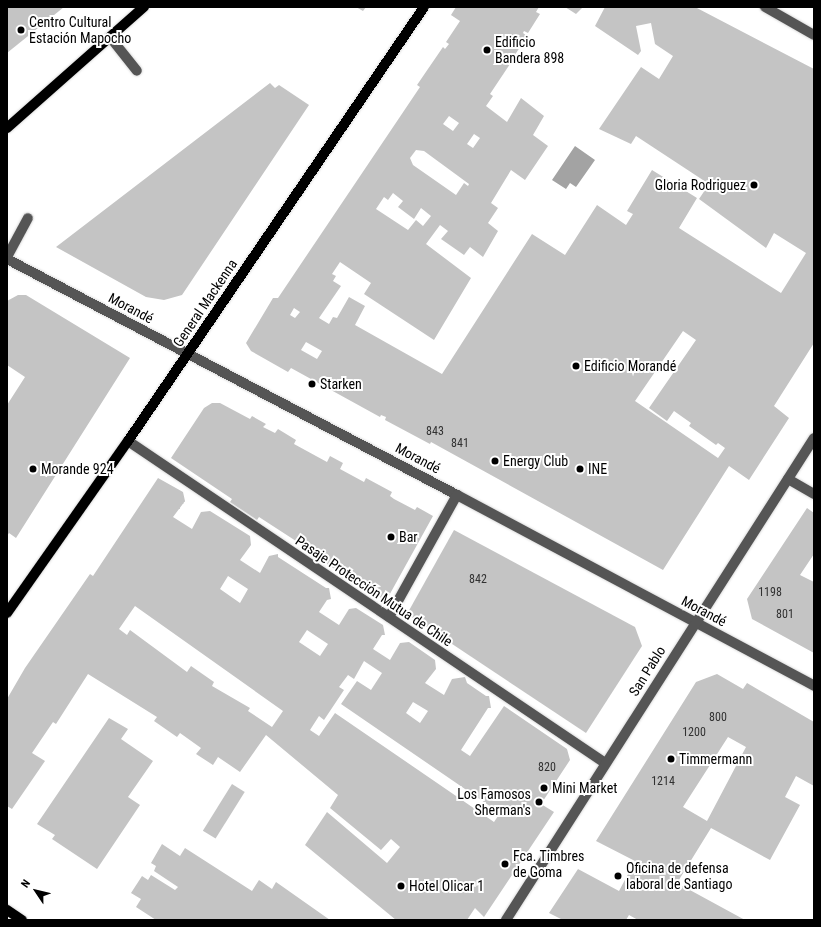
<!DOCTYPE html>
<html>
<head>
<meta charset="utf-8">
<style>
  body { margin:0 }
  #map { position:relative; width:821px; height:927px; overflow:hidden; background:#fff; font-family:"Roboto Condensed",sans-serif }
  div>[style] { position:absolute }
  .water>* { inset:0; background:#a3a3a3 }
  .building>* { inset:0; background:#c4c4c4; transform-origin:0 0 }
  .roads { filter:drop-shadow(0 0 1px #dbdbdb) drop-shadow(0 0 1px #dbdbdb) }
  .minor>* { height:10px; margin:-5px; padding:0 5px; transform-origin:5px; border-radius:5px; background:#555 }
  .major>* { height:10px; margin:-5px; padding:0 5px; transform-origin:5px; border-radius:5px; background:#000 }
  .dots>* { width:11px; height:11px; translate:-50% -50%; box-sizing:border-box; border:2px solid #fff; border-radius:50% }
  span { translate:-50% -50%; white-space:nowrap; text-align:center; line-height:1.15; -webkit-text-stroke:4px #fff; paint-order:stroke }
  .number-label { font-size:12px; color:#313131 }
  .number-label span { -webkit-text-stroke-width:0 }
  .poi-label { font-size:14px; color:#000 }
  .left { translate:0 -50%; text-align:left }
  .right { translate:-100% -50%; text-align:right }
  .street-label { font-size:14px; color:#000 }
  .frame { position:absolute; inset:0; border:8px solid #000; pointer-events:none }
  .north { position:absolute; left:16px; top:871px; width:40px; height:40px; -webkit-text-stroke:3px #fff; paint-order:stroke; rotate:305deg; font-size:11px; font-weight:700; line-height:16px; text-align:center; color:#000 }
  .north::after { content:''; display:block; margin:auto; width:14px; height:18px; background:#000; clip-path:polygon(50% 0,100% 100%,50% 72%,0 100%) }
</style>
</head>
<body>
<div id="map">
  <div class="water">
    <div style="clip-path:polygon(575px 146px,595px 160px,576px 187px,570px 183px,566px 189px,552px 180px)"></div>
  </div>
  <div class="building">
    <div style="clip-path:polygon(7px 7px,64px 7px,7px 53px)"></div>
    <div style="clip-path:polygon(356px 7px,366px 7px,363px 11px)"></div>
    <div style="clip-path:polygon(evenodd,456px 7px,539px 7px,536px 12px,540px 14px,528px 33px,524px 31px,523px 33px,527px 36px,513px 58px,509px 55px,505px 62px,510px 64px,490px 94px,493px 96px,486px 106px,507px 122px,521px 98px,544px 116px,533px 135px,548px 146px,525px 180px,511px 170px,491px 203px,498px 208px,488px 223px,498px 231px,483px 257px,470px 247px,464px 255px,441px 239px,448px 231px,440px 225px,426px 244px,471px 278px,434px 340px,364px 294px,371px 283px,340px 262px,332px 274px,336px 276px,333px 281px,341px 286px,319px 318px,329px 324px,333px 317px,337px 318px,349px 297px,365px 306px,355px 325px,442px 374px,532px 234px,565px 255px,597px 205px,626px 225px,633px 214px,627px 211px,652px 170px,697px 198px,679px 228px,781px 293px,806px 253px,774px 233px,766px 248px,699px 199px,709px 184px,636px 136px,631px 144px,599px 129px,641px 67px,659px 79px,673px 56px,655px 44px,651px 23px,636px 26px,641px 51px,638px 55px,595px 26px,605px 7px,695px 7px,814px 69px,814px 343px,774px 406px,789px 418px,749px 480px,729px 466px,663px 570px,431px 442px,430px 444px,385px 420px,386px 417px,381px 415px,380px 417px,291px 368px,288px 372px,251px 351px,246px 343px,273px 298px,278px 298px,420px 87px,417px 85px,443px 47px,445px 49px,449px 44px,446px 42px,460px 21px,451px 15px,456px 7px,449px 116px,459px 123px,453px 131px,443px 124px,449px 116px,456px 7px,474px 134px,480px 138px,473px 148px,467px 144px,474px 134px,456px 7px,416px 150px,424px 151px,469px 184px,468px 186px,464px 183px,456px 195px,413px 165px,410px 158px,416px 150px,456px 7px,393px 193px,403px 201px,398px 207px,414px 219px,421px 208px,431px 216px,423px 226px,416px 220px,408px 230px,376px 209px,384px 197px,388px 200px,393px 193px,456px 7px,294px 308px,300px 312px,295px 318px,290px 315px,294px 308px,456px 7px,683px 331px,696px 340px,649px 408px,667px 421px,674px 411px,691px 423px,689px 426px,716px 445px,718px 443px,725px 448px,718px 458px,635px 401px,683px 331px,456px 7px,306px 342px,322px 351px,317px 359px,301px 350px,306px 342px)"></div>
    <div style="clip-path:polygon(565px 7px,583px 7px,576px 14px)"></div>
    <div style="clip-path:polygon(270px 83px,275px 88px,279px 85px,309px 105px,182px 295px,164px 300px,146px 297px,56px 247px)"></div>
    <div style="clip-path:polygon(18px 295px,26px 295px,130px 358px,16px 538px,9px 533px,7px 536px,7px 405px,25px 377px,7px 365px,7px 301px)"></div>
    <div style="clip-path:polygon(212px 403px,220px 403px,250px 419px,252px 416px,266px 424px,263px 427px,275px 433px,278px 429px,296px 440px,294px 444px,327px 462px,330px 456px,343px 463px,340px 469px,364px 482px,366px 478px,392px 492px,390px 496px,394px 499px,415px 510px,417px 507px,433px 516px,386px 601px,314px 556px,316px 554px,259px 517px,257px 520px,230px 502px,232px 499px,171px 458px,204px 408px)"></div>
    <div style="clip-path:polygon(evenodd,158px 478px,183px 492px,185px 501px,173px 517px,192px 529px,201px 512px,210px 511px,250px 536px,251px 545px,240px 560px,260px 573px,269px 556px,278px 554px,278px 557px,326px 588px,329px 588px,331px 599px,327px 600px,319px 612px,339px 625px,349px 609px,356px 608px,383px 625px,385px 635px,382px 635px,373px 649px,390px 660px,400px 643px,409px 642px,435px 660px,436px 669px,425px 683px,444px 695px,452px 679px,465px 677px,467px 683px,486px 696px,489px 696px,491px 708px,488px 708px,461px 750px,470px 756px,504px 706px,567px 749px,570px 760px,541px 804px,554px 812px,484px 917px,475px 908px,467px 920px,396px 920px,305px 845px,327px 812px,387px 863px,400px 847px,391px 839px,381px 850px,330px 808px,338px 795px,266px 735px,240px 772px,218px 757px,213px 765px,196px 754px,201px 748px,180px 733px,177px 737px,154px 721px,157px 717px,88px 674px,56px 724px,53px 722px,32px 753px,45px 761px,12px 809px,7px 806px,7px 699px,25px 668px,90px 574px,93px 576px,158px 478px,228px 576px,248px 589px,240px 603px,220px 589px,228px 576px,158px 478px,135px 606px,283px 711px,272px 727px,248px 711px,250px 708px,212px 686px,214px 682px,191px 666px,187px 672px,130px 630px,127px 635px,119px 629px,135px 606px,158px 478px,307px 630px,328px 644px,320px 656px,299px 642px,307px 630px,158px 478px,364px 661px,382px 673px,371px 690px,357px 681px,341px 704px,500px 813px,494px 822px,335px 713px,319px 736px,310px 730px,319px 716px,324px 720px,344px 690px,339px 687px,348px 675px,354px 679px,364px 661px,158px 478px,413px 702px,428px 711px,420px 723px,406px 713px,413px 702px)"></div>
    <div style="clip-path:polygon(807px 508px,814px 513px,814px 554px,800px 575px,814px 582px,814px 653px,752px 619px,747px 599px)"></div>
    <div style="clip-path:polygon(454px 530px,635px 627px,642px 646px,586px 733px,407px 614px)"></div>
    <div style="clip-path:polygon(evenodd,717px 674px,743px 689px,747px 683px,814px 722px,814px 786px,796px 776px,785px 797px,800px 805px,770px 860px,711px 828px,677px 883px,745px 920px,638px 920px,629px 915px,626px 920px,563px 920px,549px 913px,578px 869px,619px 891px,635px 861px,596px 841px,696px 682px,717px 674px,728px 737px,746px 747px,707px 821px,683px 807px,728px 737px)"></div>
    <div style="clip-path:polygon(109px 718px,128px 729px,121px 739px,153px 761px,128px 797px,140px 805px,97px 869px,52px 839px,55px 835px,37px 824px)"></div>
    <div style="left:232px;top:784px;width:15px;height:55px;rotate:32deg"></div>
    <div style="clip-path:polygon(162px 844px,180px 856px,185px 848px,252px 891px,259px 880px,272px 889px,276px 882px,330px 920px,156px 920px,136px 907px,141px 899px,131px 893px,142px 876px,148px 880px,151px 875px,175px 890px,178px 887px,154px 871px,156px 866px,151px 863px)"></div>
  </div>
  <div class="roads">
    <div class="minor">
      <div style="left:765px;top:7px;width:56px;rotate:29.7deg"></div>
      <div style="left:110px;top:37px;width:43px;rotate:51.5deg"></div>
      <div style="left:7px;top:257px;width:44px;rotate:-61.7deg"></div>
      <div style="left:7px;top:259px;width:508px;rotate:27.67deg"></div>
      <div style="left:457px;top:495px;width:405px;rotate:28.1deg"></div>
      <div style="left:128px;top:441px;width:576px;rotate:34.02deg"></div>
      <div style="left:788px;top:479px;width:30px;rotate:30deg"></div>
      <div style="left:389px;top:617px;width:140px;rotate:-60.9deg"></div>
      <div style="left:506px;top:920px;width:572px;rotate:-57.42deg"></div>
    </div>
    <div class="major">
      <div style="left:7px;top:128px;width:183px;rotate:-41.5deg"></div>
      <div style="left:7px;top:613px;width:210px;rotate:-54.9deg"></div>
      <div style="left:128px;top:441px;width:525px;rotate:-55.7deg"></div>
      <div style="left:7px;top:910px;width:18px;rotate:34deg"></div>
    </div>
  </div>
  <div class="dots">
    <div style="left:21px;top:30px;background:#000"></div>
    <div style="left:487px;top:50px;background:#000"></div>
    <div style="left:754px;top:185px;background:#000"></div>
    <div style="left:576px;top:366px;background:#000"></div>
    <div style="left:312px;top:384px;background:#000"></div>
    <div style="left:495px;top:461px;background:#000"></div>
    <div style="left:33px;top:469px;background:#000"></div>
    <div style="left:580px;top:469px;background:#000"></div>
    <div style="left:391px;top:537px;background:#000"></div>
    <div style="left:671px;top:759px;background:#000"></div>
    <div style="left:544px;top:788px;background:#000"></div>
    <div style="left:539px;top:802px;background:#000"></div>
    <div style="left:505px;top:864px;background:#000"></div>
    <div style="left:618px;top:876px;background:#000"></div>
    <div style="left:401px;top:886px;background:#000"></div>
  </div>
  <div class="number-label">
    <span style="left:435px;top:432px">843</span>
    <span style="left:460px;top:444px">841</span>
    <span style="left:478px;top:580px">842</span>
    <span style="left:770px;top:593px">1198</span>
    <span style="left:785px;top:615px">801</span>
    <span style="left:718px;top:718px">800</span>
    <span style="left:694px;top:733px">1200</span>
    <span style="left:547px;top:768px">820</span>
    <span style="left:663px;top:782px">1214</span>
  </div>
  <div class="poi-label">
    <span class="left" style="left:29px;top:30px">Centro Cultural<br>Estación Mapocho</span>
    <span class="left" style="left:495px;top:50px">Edificio<br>Bandera 898</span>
    <span class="right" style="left:746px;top:185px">Gloria Rodriguez</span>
    <span class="left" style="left:584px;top:366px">Edificio Morandé</span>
    <span class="left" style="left:320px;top:384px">Starken</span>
    <span class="left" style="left:503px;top:461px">Energy Club</span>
    <span class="left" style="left:41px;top:469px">Morande 924</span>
    <span class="left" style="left:588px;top:469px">INE</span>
    <span class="left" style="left:399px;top:537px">Bar</span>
    <span class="left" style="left:679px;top:759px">Timmermann</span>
    <span class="left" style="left:552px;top:788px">Mini Market</span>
    <span class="right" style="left:531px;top:802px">Los Famosos<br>Sherman's</span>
    <span class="left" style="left:513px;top:864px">Fca. Timbres<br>de Goma</span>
    <span class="left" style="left:626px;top:876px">Oficina de defensa<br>laboral de Santiago</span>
    <span class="left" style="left:409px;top:886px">Hotel Olicar 1</span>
  </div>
  <div class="street-label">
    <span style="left:205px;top:303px;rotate:-56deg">General Mackenna</span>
    <span style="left:131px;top:308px;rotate:28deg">Morandé</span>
    <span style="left:418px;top:458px;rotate:28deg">Morandé</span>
    <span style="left:374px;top:591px;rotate:34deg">Pasaje Protección Mutua de Chile</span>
    <span style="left:704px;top:611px;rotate:28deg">Morandé</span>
    <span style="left:647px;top:671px;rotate:-58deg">San Pablo</span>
  </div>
  <div class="frame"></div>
  <div class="north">N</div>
</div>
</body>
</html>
